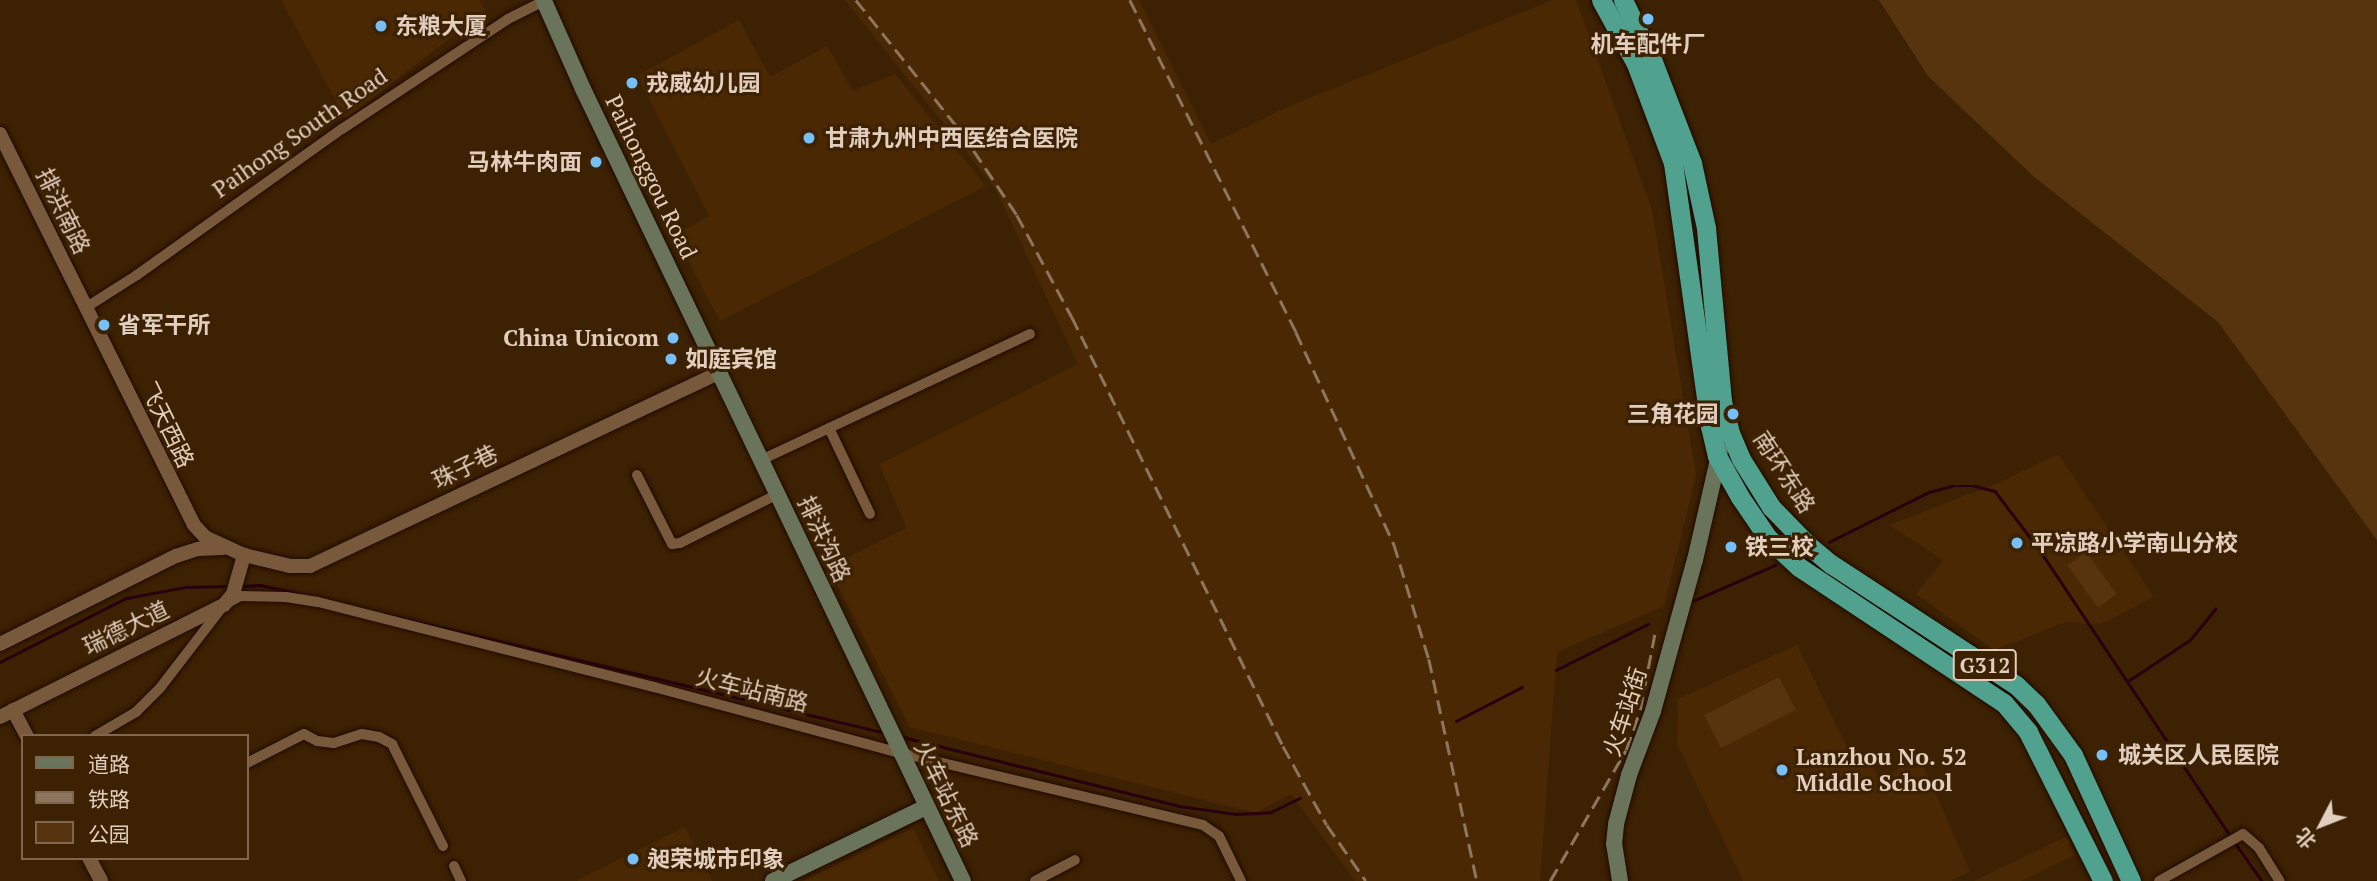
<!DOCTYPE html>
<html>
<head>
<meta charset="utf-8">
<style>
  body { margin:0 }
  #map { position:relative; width:2377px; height:881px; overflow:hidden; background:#3d2103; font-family:"PT Serif","Noto Sans SC",serif }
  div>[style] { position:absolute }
  .built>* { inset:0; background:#4a2803 }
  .green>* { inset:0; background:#58340e; transform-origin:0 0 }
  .stream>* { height:2.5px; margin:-1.25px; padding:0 1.25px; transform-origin:1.25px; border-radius:1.25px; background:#2a0010 }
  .roads { filter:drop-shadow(0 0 2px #1f0b00) drop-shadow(0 0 2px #1f0b00) }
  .minor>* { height:10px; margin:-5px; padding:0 5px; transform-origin:5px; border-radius:5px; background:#79593c }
  .tertiary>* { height:14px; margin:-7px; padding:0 7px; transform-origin:7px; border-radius:7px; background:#79593c }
  .secondary>* { height:16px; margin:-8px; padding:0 8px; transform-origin:8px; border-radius:8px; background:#6a745b }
  .trunk>* { height:19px; margin:-9.5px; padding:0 9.5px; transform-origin:9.5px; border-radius:9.5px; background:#50a18e }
  .rail>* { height:2.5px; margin-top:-1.25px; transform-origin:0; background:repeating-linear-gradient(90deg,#8d755e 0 14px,transparent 0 21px) }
  .dots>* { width:19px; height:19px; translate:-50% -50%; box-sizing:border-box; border:4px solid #3d2103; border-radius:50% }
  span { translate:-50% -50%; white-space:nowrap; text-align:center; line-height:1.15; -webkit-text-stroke:6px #3d2103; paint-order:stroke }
  .shield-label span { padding:2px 5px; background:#3d2103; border:2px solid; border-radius:5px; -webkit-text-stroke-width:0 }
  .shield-label { font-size:21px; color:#e1cebe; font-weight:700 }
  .poi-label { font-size:23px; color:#e1cebe; font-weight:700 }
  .left { translate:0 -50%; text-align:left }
  .right { translate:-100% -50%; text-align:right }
  .street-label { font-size:23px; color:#e1cebe }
  .legend { position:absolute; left:21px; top:734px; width:228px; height:126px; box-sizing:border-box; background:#3d2103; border:2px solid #7f664e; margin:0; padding:9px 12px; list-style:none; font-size:21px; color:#e1cebe }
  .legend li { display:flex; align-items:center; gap:14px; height:35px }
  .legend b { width:35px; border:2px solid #7f664e }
  .north { position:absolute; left:2286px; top:790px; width:70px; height:70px; -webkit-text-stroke:5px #3d2103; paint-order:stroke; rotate:228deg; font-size:19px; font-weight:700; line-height:28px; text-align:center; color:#e1cebe }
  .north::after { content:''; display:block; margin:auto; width:24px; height:32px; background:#e1cebe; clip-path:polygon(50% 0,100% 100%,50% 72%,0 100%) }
</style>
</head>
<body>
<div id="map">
  <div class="built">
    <div style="clip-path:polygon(281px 0,480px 0,485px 11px,346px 119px)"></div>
    <div style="clip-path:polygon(845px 0,1139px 0,1211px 144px,1287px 107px,1553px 0,1576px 0,1652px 210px,1696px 475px,1664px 606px,1557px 652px,1540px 881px,1355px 881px,1291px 794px,1256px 813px,910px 727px,828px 567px,907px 528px,879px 464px,1078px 364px,995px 188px)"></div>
    <div style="clip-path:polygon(739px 20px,770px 77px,827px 46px,853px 91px,895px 74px,986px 186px,720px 321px,675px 235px,709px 216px,637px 76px)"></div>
    <div style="clip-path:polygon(2058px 454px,2154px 597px,2101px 624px,2066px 622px,1994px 650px,1916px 594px,1943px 560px,1889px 525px,1998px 483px)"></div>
    <div style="clip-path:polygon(1797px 645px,1854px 761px,1868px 763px,1880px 778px,1920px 758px,1970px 871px,1951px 881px,1743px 881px,1677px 744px,1678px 699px)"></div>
    <div style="clip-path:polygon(685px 827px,712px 881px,578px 881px,577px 880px)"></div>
    <div style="clip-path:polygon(913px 828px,939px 881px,803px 881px)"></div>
    <div style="clip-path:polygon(2067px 836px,2075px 855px,2021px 881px,1974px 881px)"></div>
  </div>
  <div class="green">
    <div style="clip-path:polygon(1879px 0,2377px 0,2377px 540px,2218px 322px,2033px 176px,1928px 76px)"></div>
    <div style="left:2086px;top:552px;width:52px;height:23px;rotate:54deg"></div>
    <div style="left:1779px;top:677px;width:37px;height:84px;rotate:63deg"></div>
  </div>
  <div class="stream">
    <div style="left:1829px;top:542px;width:112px;rotate:-26.6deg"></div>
    <div style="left:1929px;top:492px;width:24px;rotate:-15deg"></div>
    <div style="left:1952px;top:486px;width:23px"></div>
    <div style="left:1975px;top:486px;width:21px;rotate:14deg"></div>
    <div style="left:1995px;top:491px;width:73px;rotate:52.8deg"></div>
    <div style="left:2039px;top:549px;width:344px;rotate:56.3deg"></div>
    <div style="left:241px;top:586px;width:19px;rotate:-3deg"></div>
    <div style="left:260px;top:585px;width:38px;rotate:12deg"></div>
    <div style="left:1693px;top:601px;width:90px;rotate:-23.7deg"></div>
    <div style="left:385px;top:614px;width:515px;rotate:13.36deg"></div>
    <div style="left:0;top:662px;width:141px;rotate:-26.9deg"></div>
    <div style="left:126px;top:598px;width:61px;rotate:-10.4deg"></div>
    <div style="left:186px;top:587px;width:45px;rotate:-1.3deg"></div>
    <div style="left:1556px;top:670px;width:103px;rotate:-26.6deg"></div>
    <div style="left:2128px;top:681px;width:74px;rotate:-33.5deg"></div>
    <div style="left:2190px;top:640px;width:40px;rotate:-51deg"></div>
    <div style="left:1456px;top:721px;width:74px;rotate:-27.3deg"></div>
    <div style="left:899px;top:736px;width:289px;rotate:14deg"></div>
    <div style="left:1179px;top:806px;width:58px;rotate:8deg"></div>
    <div style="left:1236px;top:814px;width:35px;rotate:-3deg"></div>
    <div style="left:1271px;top:812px;width:32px;rotate:-26deg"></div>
    <div style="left:2236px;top:844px;width:45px;rotate:54.9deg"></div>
  </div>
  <div class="roads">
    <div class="minor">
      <div style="left:85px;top:308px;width:62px;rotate:-32.4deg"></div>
      <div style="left:137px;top:275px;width:252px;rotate:-35.5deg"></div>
      <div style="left:342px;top:129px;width:199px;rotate:-33.5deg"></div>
      <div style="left:508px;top:19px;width:40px;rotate:-26.6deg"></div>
      <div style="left:829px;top:428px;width:95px;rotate:64.5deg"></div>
      <div style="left:761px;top:460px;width:297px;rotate:-25.1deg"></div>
      <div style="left:637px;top:475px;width:77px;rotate:63.1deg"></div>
      <div style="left:672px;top:544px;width:8px;rotate:-7deg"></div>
      <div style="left:680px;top:543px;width:110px;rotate:-26.6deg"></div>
      <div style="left:95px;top:736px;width:48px;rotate:-30.3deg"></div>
      <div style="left:136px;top:712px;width:34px;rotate:-45deg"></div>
      <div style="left:160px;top:688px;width:105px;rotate:-52.4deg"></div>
      <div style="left:224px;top:605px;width:18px;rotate:-29deg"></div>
      <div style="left:240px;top:596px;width:46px;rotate:1.2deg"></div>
      <div style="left:286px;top:597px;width:32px;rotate:9deg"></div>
      <div style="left:318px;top:602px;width:347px;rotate:14.2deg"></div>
      <div style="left:654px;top:687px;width:256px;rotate:15deg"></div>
      <div style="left:901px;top:753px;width:310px;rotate:13.4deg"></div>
      <div style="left:1203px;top:825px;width:19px;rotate:35deg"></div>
      <div style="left:1219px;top:836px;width:50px;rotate:63.9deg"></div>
      <div style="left:247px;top:763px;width:64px;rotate:-27deg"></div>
      <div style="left:304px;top:734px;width:15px;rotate:28deg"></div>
      <div style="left:317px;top:741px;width:17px;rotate:7deg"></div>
      <div style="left:334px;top:743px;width:29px;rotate:-18deg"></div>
      <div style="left:362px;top:734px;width:17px;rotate:10deg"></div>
      <div style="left:379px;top:737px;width:15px;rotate:28deg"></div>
      <div style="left:392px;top:744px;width:114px;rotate:63.4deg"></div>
      <div style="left:454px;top:866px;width:17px;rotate:65deg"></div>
      <div style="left:1035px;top:881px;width:45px;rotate:-27.7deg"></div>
      <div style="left:2159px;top:881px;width:96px;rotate:-29.2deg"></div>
      <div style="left:2243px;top:834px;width:21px;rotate:41deg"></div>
      <div style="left:2259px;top:848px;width:39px;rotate:58deg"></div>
    </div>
    <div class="tertiary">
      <div style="left:0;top:134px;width:436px;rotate:63.6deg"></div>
      <div style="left:194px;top:525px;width:16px;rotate:47deg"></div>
      <div style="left:205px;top:537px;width:43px;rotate:24.8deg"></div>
      <div style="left:244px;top:555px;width:47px;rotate:13.4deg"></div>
      <div style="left:290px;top:566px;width:20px"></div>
      <div style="left:310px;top:566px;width:454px;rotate:-25.3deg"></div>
      <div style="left:0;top:644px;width:197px;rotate:-26.6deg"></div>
      <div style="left:176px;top:556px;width:23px;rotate:-18deg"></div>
      <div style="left:198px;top:549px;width:25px;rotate:-2deg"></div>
      <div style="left:13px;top:710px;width:30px;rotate:62deg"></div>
      <div style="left:0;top:717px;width:250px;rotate:-26.6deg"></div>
      <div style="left:224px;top:605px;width:14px;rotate:-51deg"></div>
      <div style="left:233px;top:594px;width:41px;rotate:-74.2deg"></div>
      <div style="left:89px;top:858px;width:26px;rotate:62deg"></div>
    </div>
    <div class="secondary">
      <div style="left:544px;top:1px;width:96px;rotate:66.1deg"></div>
      <div style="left:583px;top:89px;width:878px;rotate:64.37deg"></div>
      <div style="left:773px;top:881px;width:170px;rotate:-25.8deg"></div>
      <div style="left:1620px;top:881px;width:37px;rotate:-99deg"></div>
      <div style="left:1614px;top:844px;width:20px;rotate:-84deg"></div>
      <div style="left:1616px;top:824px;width:51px;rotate:-75.1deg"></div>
      <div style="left:1629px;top:775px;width:68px;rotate:-69.4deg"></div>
      <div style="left:1653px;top:711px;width:157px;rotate:-74.5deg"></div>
      <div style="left:1695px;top:560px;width:112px;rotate:-77.1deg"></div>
    </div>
    <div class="trunk">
      <div style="left:1601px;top:0;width:73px;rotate:61.3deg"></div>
      <div style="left:1636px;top:64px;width:106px;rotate:69.5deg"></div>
      <div style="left:1673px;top:163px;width:266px;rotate:82deg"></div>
      <div style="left:1710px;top:426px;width:31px;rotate:77deg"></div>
      <div style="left:1717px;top:456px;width:47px;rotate:60.7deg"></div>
      <div style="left:1740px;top:497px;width:50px;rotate:55.7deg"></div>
      <div style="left:1768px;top:538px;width:42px;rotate:43.1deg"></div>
      <div style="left:1799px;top:567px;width:246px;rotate:33.6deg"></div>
      <div style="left:2004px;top:703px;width:38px;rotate:50deg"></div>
      <div style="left:2028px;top:732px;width:167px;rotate:63.3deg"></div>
      <div style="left:1623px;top:0;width:69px;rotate:64.2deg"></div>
      <div style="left:1653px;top:62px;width:108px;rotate:68.9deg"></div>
      <div style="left:1692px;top:163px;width:66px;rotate:77.8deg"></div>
      <div style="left:1706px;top:228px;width:174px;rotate:84.7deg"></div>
      <div style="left:1722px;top:401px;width:33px;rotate:76deg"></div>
      <div style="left:1730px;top:433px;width:28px;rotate:67deg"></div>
      <div style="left:1741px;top:459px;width:57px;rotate:58deg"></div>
      <div style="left:1771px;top:507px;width:53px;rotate:45.8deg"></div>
      <div style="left:1808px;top:545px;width:30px;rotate:40deg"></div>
      <div style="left:1831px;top:564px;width:221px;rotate:33.2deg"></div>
      <div style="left:2016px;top:685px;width:28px;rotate:44deg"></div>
      <div style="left:2036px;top:704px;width:63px;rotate:54deg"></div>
      <div style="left:2073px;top:755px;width:139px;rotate:65.3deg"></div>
    </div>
  </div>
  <div class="rail">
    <div style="left:856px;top:0;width:170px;rotate:51.4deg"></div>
    <div style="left:962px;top:133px;width:99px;rotate:56.1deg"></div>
    <div style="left:1017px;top:215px;width:116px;rotate:61.7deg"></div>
    <div style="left:1072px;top:317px;width:478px;rotate:63.8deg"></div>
    <div style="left:1283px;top:746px;width:90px;rotate:60.9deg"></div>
    <div style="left:1327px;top:825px;width:68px;rotate:55.1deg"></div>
    <div style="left:1130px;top:0;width:371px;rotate:63.4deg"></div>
    <div style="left:1296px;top:332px;width:234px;rotate:65.2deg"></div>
    <div style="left:1394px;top:544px;width:120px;rotate:73.1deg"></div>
    <div style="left:1429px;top:659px;width:227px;rotate:77.8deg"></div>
    <div style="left:1550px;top:881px;width:151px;rotate:-59.9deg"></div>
    <div style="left:1626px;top:750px;width:42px;rotate:-70.7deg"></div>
    <div style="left:1640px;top:710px;width:79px;rotate:-79.1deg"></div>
  </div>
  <div class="dots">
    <div style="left:1648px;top:19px;background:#76c0f7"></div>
    <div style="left:381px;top:26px;background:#76c0f7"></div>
    <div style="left:632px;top:83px;background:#76c0f7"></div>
    <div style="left:809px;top:138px;background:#76c0f7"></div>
    <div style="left:596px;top:162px;background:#76c0f7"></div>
    <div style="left:104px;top:325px;background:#76c0f7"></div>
    <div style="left:673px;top:338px;background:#76c0f7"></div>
    <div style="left:671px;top:359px;background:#76c0f7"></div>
    <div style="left:1733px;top:414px;background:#76c0f7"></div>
    <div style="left:2017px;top:543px;background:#76c0f7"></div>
    <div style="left:1731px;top:547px;background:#76c0f7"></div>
    <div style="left:2102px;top:755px;background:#76c0f7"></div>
    <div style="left:1782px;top:770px;background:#76c0f7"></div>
    <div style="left:633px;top:859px;background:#76c0f7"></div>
  </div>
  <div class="shield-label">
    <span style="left:1985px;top:665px">G312</span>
  </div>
  <div class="poi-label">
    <span class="left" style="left:395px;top:26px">东粮大厦</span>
    <span style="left:1648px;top:44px">机车配件厂</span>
    <span class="left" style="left:646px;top:83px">戎威幼儿园</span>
    <span class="left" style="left:825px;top:138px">甘肃九州中西医结合医院</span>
    <span class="right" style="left:582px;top:162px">马林牛肉面</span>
    <span class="left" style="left:118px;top:325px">省军干所</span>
    <span class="right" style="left:659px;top:338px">China Unicom</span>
    <span class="left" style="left:685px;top:359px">如庭宾馆</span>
    <span class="right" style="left:1719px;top:414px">三角花园</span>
    <span class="left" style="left:2031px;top:543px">平凉路小学南山分校</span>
    <span class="left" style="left:1745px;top:547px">铁三校</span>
    <span class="left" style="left:2118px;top:755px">城关区人民医院</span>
    <span class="left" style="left:1796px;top:770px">Lanzhou No. 52<br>Middle School</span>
    <span class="left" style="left:647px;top:859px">昶荣城市印象</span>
  </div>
  <div class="street-label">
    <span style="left:300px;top:133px;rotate:-35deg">Paihong South Road</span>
    <span style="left:651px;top:177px;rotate:64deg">Paihonggou Road</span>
    <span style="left:63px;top:211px;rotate:64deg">排洪南路</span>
    <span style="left:167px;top:425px;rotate:64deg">飞天西路</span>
    <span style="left:465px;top:467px;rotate:-26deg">珠子巷</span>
    <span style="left:1784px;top:472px;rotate:57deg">南环东路</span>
    <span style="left:824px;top:539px;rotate:65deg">排洪沟路</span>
    <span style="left:126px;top:628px;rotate:-26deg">瑞德大道</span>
    <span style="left:752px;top:690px;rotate:14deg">火车站南路</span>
    <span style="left:1625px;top:712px;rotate:-72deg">火车站街</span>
    <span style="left:946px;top:794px;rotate:64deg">火车站东路</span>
  </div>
  <ul class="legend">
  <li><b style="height:9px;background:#6a745b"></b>道路</li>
  <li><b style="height:9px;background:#8d755e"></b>铁路</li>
  <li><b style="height:19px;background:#58340e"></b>公园</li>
  </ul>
  <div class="north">北</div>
</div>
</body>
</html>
